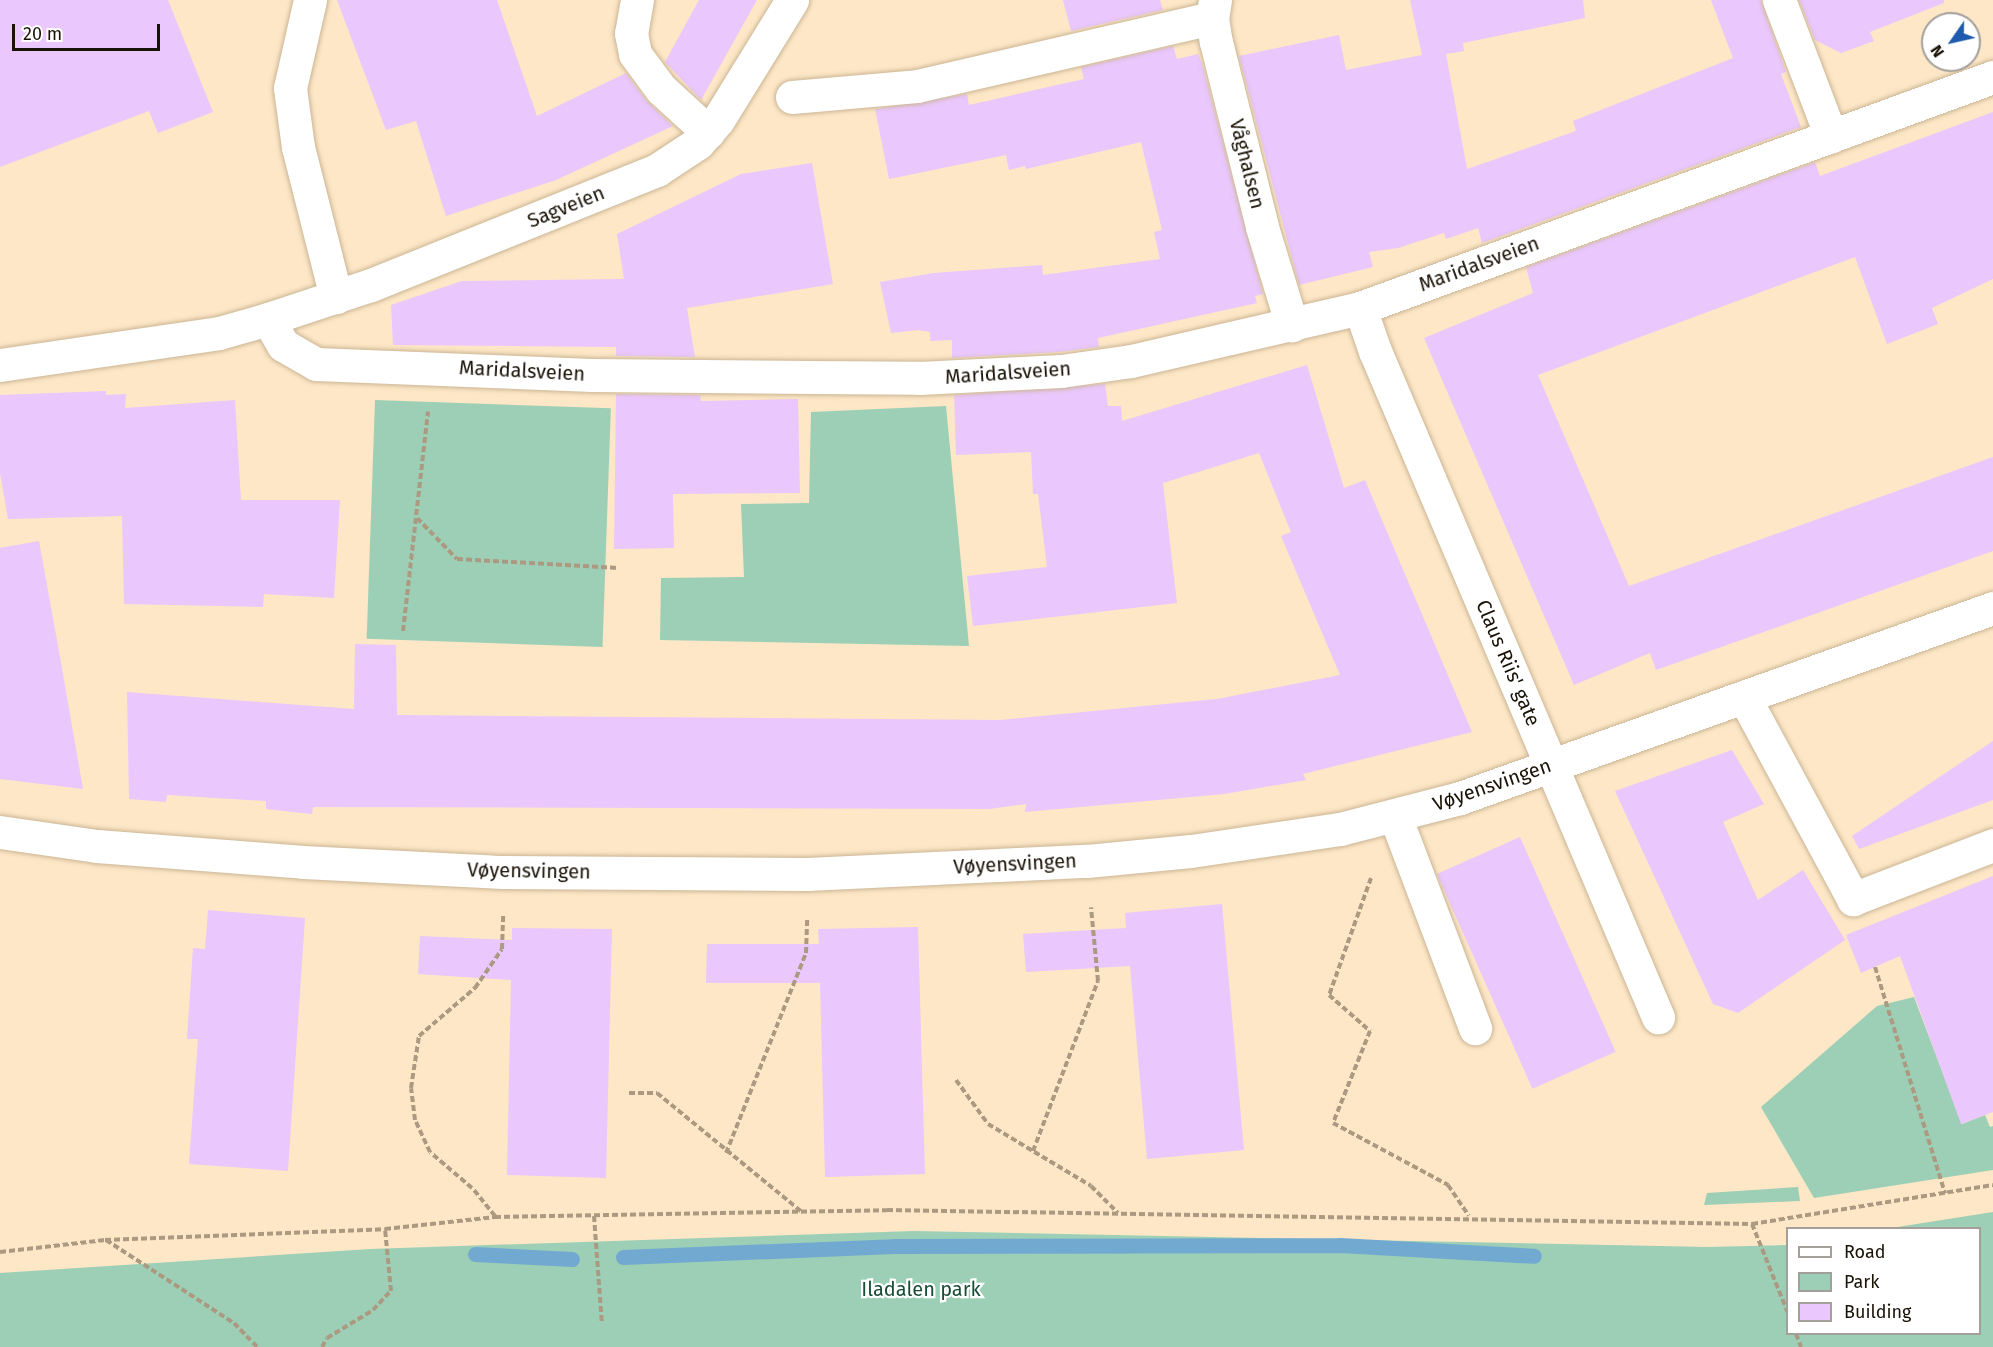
<!DOCTYPE html>
<html>
<head>
<meta charset="utf-8">
<style>
  body { margin:0 }
  #map { position:relative; width:1993px; height:1347px; overflow:hidden; background:#fde7c6; font-family:"Fira Sans",sans-serif }
  div>[style] { position:absolute }
  .green>* { inset:0; background:#9ccfb5; transform-origin:0 0 }
  .stream>* { height:15px; margin:-7.5px; padding:0 7.5px; transform-origin:7.5px; border-radius:7.5px; background:#72a9d0 }
  .building>* { inset:0; background:#eac7fd; transform-origin:0 0 }
  .path>* { height:4px; margin-top:-2px; transform-origin:0; background:repeating-linear-gradient(90deg,#ab9a81 0 6px,transparent 0 9px) }
  .roads { filter:drop-shadow(0 0 2px #cab595) drop-shadow(0 0 2px #cab595) }
  .minor>* { height:33px; margin:-16.5px; padding:0 16.5px; transform-origin:16.5px; border-radius:16.5px; background:#fff }
  span { translate:-50% -50%; white-space:nowrap; text-align:center; line-height:1.15; -webkit-text-stroke:4.5px #fff; paint-order:stroke }
  .street-label { font-size:20px; color:#191206 }
  .park-label { font-size:20px; color:#1a4d37 }
  .legend { position:absolute; left:1786px; top:1227px; width:195px; height:108px; box-sizing:border-box; background:#fff; border:2px solid #a3a09b; margin:0; padding:8px 10px; list-style:none; font-size:18px; color:#191206 }
  .legend li { display:flex; align-items:center; gap:12px; height:30px }
  .legend b { width:30px; border:2px solid #a3a09b }
  .north { position:absolute; left:1921px; top:12px; width:60px; height:60px; box-sizing:border-box; background:#fff; border:2px solid #a3a09b; border-radius:50%; rotate:236deg; font-size:16px; font-weight:700; line-height:24px; text-align:center; color:#191206 }
  .north::after { content:''; display:block; margin:auto; width:21px; height:27px; background:#1e5bac; clip-path:polygon(50% 0,100% 100%,50% 72%,0 100%) }
  .scale { position:absolute; left:12px; top:24px; width:148px; height:27px; box-sizing:border-box; border:3px solid #191206; border-top:0; padding-left:8px; font-size:18px; line-height:21px; white-space:nowrap; color:#191206; -webkit-text-stroke:4px #fff; paint-order:stroke }
</style>
</head>
<body>
<div id="map">
  <div class="green">
    <div style="left:375px;top:400px;width:236px;height:239px;rotate:2deg"></div>
    <div style="clip-path:polygon(946px 406px,969px 646px,660px 640px,661px 578px,744px 577px,741px 504px,809px 503px,811px 412px)"></div>
    <div style="clip-path:polygon(1914px 997px,1962px 1124px,1985px 1115px,1990px 1127px,1993px 1126px,1993px 1170px,1814px 1198px,1761px 1107px,1877px 1006px)"></div>
    <div style="clip-path:polygon(1798px 1187px,1800px 1201px,1704px 1205px,1707px 1193px)"></div>
    <div style="clip-path:polygon(1993px 1212px,1993px 1347px,0 1347px,0 1273px,370px 1249px,914px 1231px,1708px 1247px,1787px 1245px,1788px 1334px,1980px 1334px,1980px 1228px,1891px 1228px)"></div>
  </div>
  <div class="stream">
    <div style="left:475px;top:1254px;width:97px;rotate:3deg"></div>
    <div style="left:623px;top:1257px;width:271px;rotate:-2.3deg"></div>
    <div style="left:894px;top:1246px;width:446px;rotate:-0.1deg"></div>
    <div style="left:1340px;top:1245px;width:194px;rotate:3.2deg"></div>
  </div>
  <div class="building">
    <div style="clip-path:polygon(0 0,168px 0,213px 112px,158px 133px,149px 111px,0 167px)"></div>
    <div style="clip-path:polygon(337px 0,497px 0,537px 116px,626px 73px,646px 100px,673px 126px,556px 180px,446px 216px,416px 121px,386px 130px)"></div>
    <div style="clip-path:polygon(699px 0,757px 0,701px 100px,665px 62px)"></div>
    <div style="clip-path:polygon(1063px 0,1160px 0,1163px 10px,1071px 31px)"></div>
    <div style="clip-path:polygon(1410px 0,1583px 0,1585px 18px,1463px 43px,1464px 51px,1446px 54px,1467px 169px,1576px 131px,1573px 121px,1733px 58px,1711px 0,1761px 0,1786px 72px,1781px 74px,1801px 127px,1482px 243px,1478px 228px,1446px 239px,1444px 233px,1398px 248px,1369px 252px,1373px 267px,1299px 285px,1239px 56px,1339px 35px,1346px 70px,1422px 55px)"></div>
    <div style="clip-path:polygon(1799px 0,1944px 0,1944px 3px,1870px 32px,1874px 41px,1841px 53px,1815px 40px)"></div>
    <div style="clip-path:polygon(1173px 46px,1177px 59px,1198px 54px,1202px 63px,1263px 294px,1255px 296px,1257px 303px,1098px 338px,1099px 347px,1059px 352px,952px 358px,952px 340px,930px 341px,930px 332px,918px 330px,891px 333px,880px 282px,934px 273px,1042px 265px,1043px 275px,1160px 259px,1154px 232px,1162px 230px,1141px 142px,1026px 169px,1025px 166px,1009px 170px,1006px 155px,889px 179px,875px 109px,967px 94px,969px 105px,1084px 79px,1081px 67px)"></div>
    <div style="clip-path:polygon(1993px 112px,1993px 279px,1932px 308px,1938px 324px,1887px 344px,1855px 257px,1538px 375px,1629px 586px,1993px 457px,1993px 551px,1656px 670px,1650px 653px,1574px 685px,1424px 338px,1533px 293px,1526px 267px,1815px 162px,1820px 176px)"></div>
    <div style="clip-path:polygon(812px 163px,833px 284px,687px 308px,695px 357px,616px 356px,616px 347px,393px 345px,391px 305px,462px 281px,624px 279px,617px 234px,741px 174px)"></div>
    <div style="clip-path:polygon(1307px 365px,1344px 488px,1365px 480px,1472px 732px,1303px 774px,1306px 780px,1224px 794px,1025px 812px,1026px 804px,989px 809px,313px 807px,312px 814px,266px 809px,266px 801px,167px 795px,166px 802px,129px 799px,127px 692px,354px 709px,355px 644px,396px 645px,397px 715px,1000px 720px,1217px 699px,1340px 675px,1281px 536px,1291px 532px,1259px 453px,1163px 483px,1177px 603px,973px 626px,967px 576px,1047px 567px,1038px 494px,1033px 494px,1031px 452px,956px 455px,954px 395px,1105px 384px,1108px 406px,1121px 406px,1122px 421px)"></div>
    <div style="clip-path:polygon(106px 391px,106px 395px,126px 394px,125px 408px,235px 400px,241px 500px,340px 500px,334px 598px,264px 594px,263px 607px,124px 604px,122px 516px,8px 519px,0 473px,0 395px)"></div>
    <div style="clip-path:polygon(616px 394px,700px 395px,701px 401px,798px 399px,800px 493px,673px 494px,674px 548px,614px 549px)"></div>
    <div style="clip-path:polygon(39px 541px,60px 657px,83px 789px,0 779px,0 548px)"></div>
    <div style="clip-path:polygon(1993px 741px,1993px 800px,1859px 849px,1852px 836px)"></div>
    <div style="clip-path:polygon(1732px 750px,1764px 804px,1723px 822px,1758px 900px,1803px 870px,1845px 940px,1738px 1013px,1713px 1004px,1615px 791px)"></div>
    <div style="left:1520px;top:837px;width:235px;height:91px;rotate:66deg"></div>
    <div style="clip-path:polygon(1993px 876px,1993px 1112px,1961px 1124px,1900px 956px,1861px 973px,1846px 935px)"></div>
    <div style="clip-path:polygon(1222px 904px,1244px 1150px,1147px 1159px,1130px 966px,1026px 972px,1023px 934px,1126px 928px,1125px 913px)"></div>
    <div style="clip-path:polygon(208px 910px,305px 918px,288px 1171px,189px 1164px,198px 1039px,187px 1039px,193px 948px,205px 949px)"></div>
    <div style="clip-path:polygon(918px 927px,925px 1174px,825px 1177px,820px 983px,706px 983px,707px 944px,819px 944px,818px 929px)"></div>
    <div style="clip-path:polygon(512px 928px,612px 929px,606px 1178px,507px 1175px,511px 980px,418px 974px,420px 936px,512px 940px)"></div>
  </div>
  <div class="path">
    <div style="left:417px;top:518px;width:57px;rotate:45.7deg"></div>
    <div style="left:457px;top:559px;width:162px;rotate:3.2deg"></div>
    <div style="left:403px;top:631px;width:221px;rotate:-83.5deg"></div>
    <div style="left:1371px;top:878px;width:124px;rotate:109.7deg"></div>
    <div style="left:1329px;top:995px;width:55px;rotate:41.3deg"></div>
    <div style="left:1370px;top:1031px;width:99px;rotate:111.9deg"></div>
    <div style="left:1333px;top:1123px;width:131px;rotate:28.3deg"></div>
    <div style="left:1448px;top:1185px;width:37px;rotate:56deg"></div>
    <div style="left:1875px;top:967px;width:237px;rotate:72.8deg"></div>
    <div style="left:956px;top:1080px;width:54px;rotate:54deg"></div>
    <div style="left:988px;top:1124px;width:120px;rotate:31deg"></div>
    <div style="left:1091px;top:1186px;width:38px;rotate:45deg"></div>
    <div style="left:629px;top:1093px;width:28px"></div>
    <div style="left:657px;top:1093px;width:188px;rotate:39.4deg"></div>
    <div style="left:1033px;top:1151px;width:182px;rotate:-69.1deg"></div>
    <div style="left:1098px;top:981px;width:74px;rotate:-95.4deg"></div>
    <div style="left:726px;top:1153px;width:215px;rotate:-68.2deg"></div>
    <div style="left:806px;top:953px;width:36px;rotate:-88deg"></div>
    <div style="left:495px;top:1216px;width:36px;rotate:-129deg"></div>
    <div style="left:472px;top:1188px;width:55px;rotate:-139.4deg"></div>
    <div style="left:430px;top:1152px;width:35px;rotate:-115deg"></div>
    <div style="left:415px;top:1120px;width:32px;rotate:-97deg"></div>
    <div style="left:411px;top:1088px;width:53px;rotate:-81.3deg"></div>
    <div style="left:419px;top:1036px;width:74px;rotate:-40.6deg"></div>
    <div style="left:475px;top:988px;width:47px;rotate:-55.3deg"></div>
    <div style="left:502px;top:949px;width:35px;rotate:-88deg"></div>
    <div style="left:594px;top:1216px;width:108px;rotate:85.8deg"></div>
    <div style="left:1752px;top:1224px;width:96px;rotate:68deg"></div>
    <div style="left:106px;top:1240px;width:153px;rotate:33deg"></div>
    <div style="left:234px;top:1323px;width:33px;rotate:46deg"></div>
    <div style="left:0;top:1252px;width:106px;rotate:-6.5deg"></div>
    <div style="left:105px;top:1240px;width:280px;rotate:-2.2deg"></div>
    <div style="left:385px;top:1229px;width:111px;rotate:-6.2deg"></div>
    <div style="left:495px;top:1217px;width:392px;rotate:-1deg"></div>
    <div style="left:887px;top:1210px;width:865px;rotate:0.93deg"></div>
    <div style="left:1752px;top:1224px;width:244px;rotate:-9.2deg"></div>
    <div style="left:1796px;top:1334px;width:14px;rotate:69deg"></div>
    <div style="left:322px;top:1347px;width:10px;rotate:-61deg"></div>
    <div style="left:327px;top:1338px;width:54px;rotate:-31.3deg"></div>
    <div style="left:373px;top:1310px;width:26px;rotate:-47deg"></div>
    <div style="left:391px;top:1291px;width:62px;rotate:-95.5deg"></div>
  </div>
  <div class="roads">
    <div class="minor">
      <div style="left:310px;top:0;width:90px;rotate:102.8deg"></div>
      <div style="left:290px;top:88px;width:60px;rotate:82.3deg"></div>
      <div style="left:298px;top:147px;width:155px;rotate:75.8deg"></div>
      <div style="left:637px;top:0;width:34px;rotate:100deg"></div>
      <div style="left:631px;top:33px;width:21px;rotate:79deg"></div>
      <div style="left:635px;top:54px;width:44px;rotate:53.4deg"></div>
      <div style="left:661px;top:89px;width:64px;rotate:42.5deg"></div>
      <div style="left:1215px;top:0;width:18px;rotate:99deg"></div>
      <div style="left:1212px;top:18px;width:24px;rotate:81deg"></div>
      <div style="left:1216px;top:42px;width:191px;rotate:76deg"></div>
      <div style="left:1262px;top:227px;width:103px;rotate:73.1deg"></div>
      <div style="left:1779px;top:0;width:146px;rotate:69.1deg"></div>
      <div style="left:792px;top:97px;width:125px;rotate:-5deg"></div>
      <div style="left:917px;top:86px;width:303px;rotate:-13deg"></div>
      <div style="left:1360px;top:308px;width:46px;rotate:70.8deg"></div>
      <div style="left:1375px;top:351px;width:724px;rotate:66.98deg"></div>
      <div style="left:268px;top:319px;width:30px;rotate:60deg"></div>
      <div style="left:283px;top:345px;width:38px;rotate:30deg"></div>
      <div style="left:316px;top:364px;width:276px;rotate:2.3deg"></div>
      <div style="left:592px;top:375px;width:327px;rotate:0.5deg"></div>
      <div style="left:919px;top:378px;width:142px;rotate:-2.8deg"></div>
      <div style="left:1061px;top:371px;width:71px;rotate:-8.1deg"></div>
      <div style="left:1131px;top:361px;width:235px;rotate:-13deg"></div>
      <div style="left:1360px;top:308px;width:674px;rotate:-20.05deg"></div>
      <div style="left:0;top:365px;width:221px;rotate:-8.3deg"></div>
      <div style="left:219px;top:333px;width:51px;rotate:-15.9deg"></div>
      <div style="left:268px;top:319px;width:108px;rotate:-18.3deg"></div>
      <div style="left:371px;top:285px;width:308px;rotate:-21.9deg"></div>
      <div style="left:657px;top:170px;width:49px;rotate:-33.4deg"></div>
      <div style="left:698px;top:143px;width:30px;rotate:-49deg"></div>
      <div style="left:718px;top:120px;width:141px;rotate:-58.3deg"></div>
      <div style="left:1744px;top:697px;width:230px;rotate:61.6deg"></div>
      <div style="left:1853px;top:899px;width:150px;rotate:-21.1deg"></div>
      <div style="left:1395px;top:816px;width:227px;rotate:69.3deg"></div>
      <div style="left:0;top:832px;width:98px;rotate:8.2deg"></div>
      <div style="left:97px;top:846px;width:207px;rotate:4.4deg"></div>
      <div style="left:303px;top:862px;width:200px;rotate:2.9deg"></div>
      <div style="left:503px;top:872px;width:304px;rotate:0.4deg"></div>
      <div style="left:807px;top:874px;width:280px;rotate:-2.7deg"></div>
      <div style="left:1087px;top:861px;width:104px;rotate:-5.5deg"></div>
      <div style="left:1191px;top:851px;width:151px;rotate:-8.4deg"></div>
      <div style="left:1340px;top:829px;width:124px;rotate:-14.5deg"></div>
      <div style="left:1460px;top:798px;width:566px;rotate:-19.62deg"></div>
    </div>
  </div>
  <div class="street-label">
    <span style="left:1247px;top:164px;rotate:76deg">Våghalsen</span>
    <span style="left:566px;top:207px;rotate:-22deg">Sagveien</span>
    <span style="left:1479px;top:264px;rotate:-20deg">Maridalsveien</span>
    <span style="left:522px;top:371px;rotate:3deg">Maridalsveien</span>
    <span style="left:1008px;top:373px;rotate:-4deg">Maridalsveien</span>
    <span style="left:1508px;top:663px;rotate:67deg">Claus Riis' gate</span>
    <span style="left:1492px;top:785px;rotate:-19deg">Vøyensvingen</span>
    <span style="left:1015px;top:864px;rotate:-3deg">Vøyensvingen</span>
    <span style="left:529px;top:871px;rotate:1deg">Vøyensvingen</span>
  </div>
  <div class="park-label">
    <span style="left:921px;top:1289px">Iladalen park</span>
  </div>
  <ul class="legend">
  <li><b style="height:8px;background:#fff"></b>Road</li>
  <li><b style="height:16px;background:#9ccfb5"></b>Park</li>
  <li><b style="height:16px;background:#eac7fd"></b>Building</li>
  </ul>
  <div class="north">N</div>
  <div class="scale">20 m</div>
</div>
</body>
</html>
